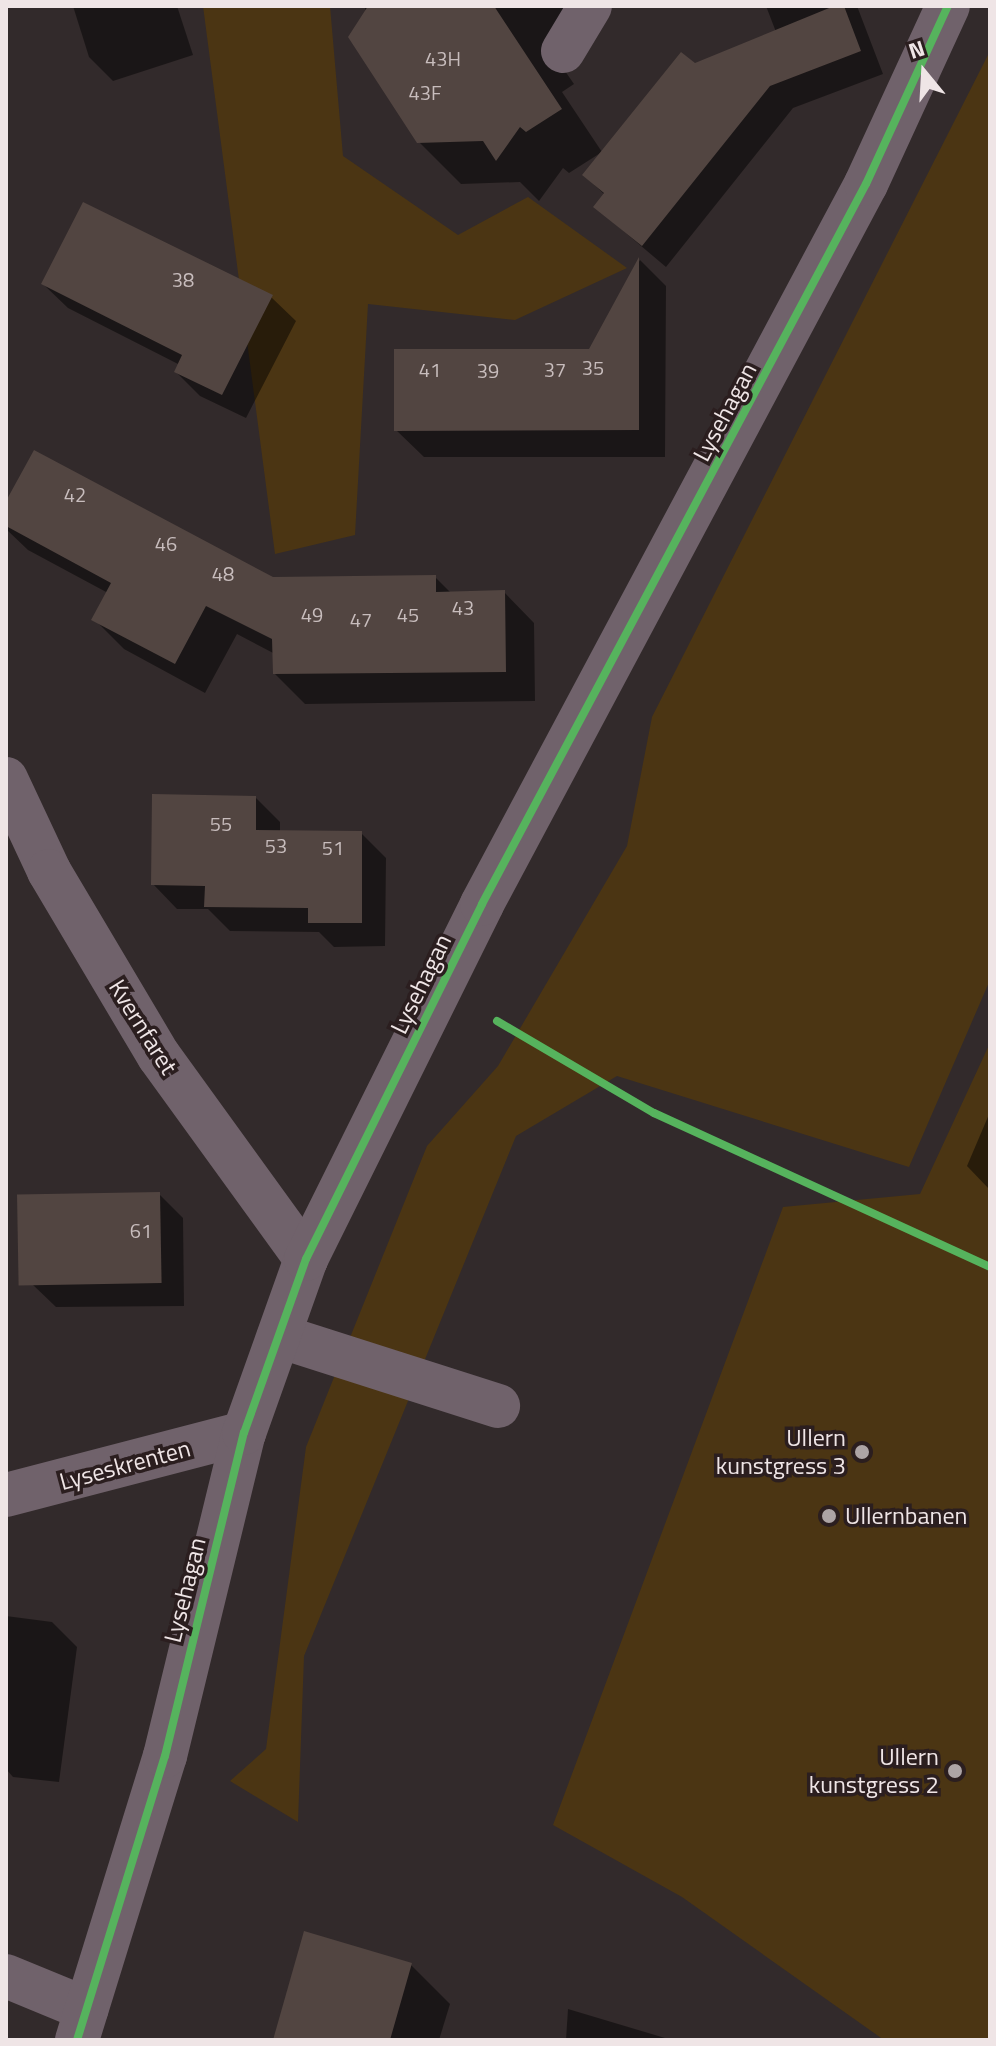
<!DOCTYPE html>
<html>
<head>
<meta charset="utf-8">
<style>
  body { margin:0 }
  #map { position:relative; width:996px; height:2046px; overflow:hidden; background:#322a2b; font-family:"Titillium Web",sans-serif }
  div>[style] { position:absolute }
  .green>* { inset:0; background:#4b3513 }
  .shadow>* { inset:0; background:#0007 }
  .building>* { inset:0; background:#524541; transform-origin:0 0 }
  .minor>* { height:44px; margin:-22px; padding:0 22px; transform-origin:22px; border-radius:22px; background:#70626b }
  .cycleway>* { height:8px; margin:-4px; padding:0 4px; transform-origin:4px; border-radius:4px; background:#56b35d }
  .dots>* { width:22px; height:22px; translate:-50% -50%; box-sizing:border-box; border:4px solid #2b1e1f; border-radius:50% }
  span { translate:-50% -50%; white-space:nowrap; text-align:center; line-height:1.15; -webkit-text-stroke:7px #2b1e1f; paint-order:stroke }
  .number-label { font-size:20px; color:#c8bdbd }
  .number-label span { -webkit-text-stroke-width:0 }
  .street-label { font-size:24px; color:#efe5e6 }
  .poi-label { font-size:24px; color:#efe5e6 }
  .right { translate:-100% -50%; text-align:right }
  .left { translate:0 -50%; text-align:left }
  .frame { position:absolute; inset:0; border:8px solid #efe5e6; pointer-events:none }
  .north { position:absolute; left:884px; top:32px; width:80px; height:80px; -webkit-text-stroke:6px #2b1e1f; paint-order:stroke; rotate:342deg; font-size:22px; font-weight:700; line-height:32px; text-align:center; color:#efe5e6 }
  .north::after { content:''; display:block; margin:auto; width:28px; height:36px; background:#efe5e6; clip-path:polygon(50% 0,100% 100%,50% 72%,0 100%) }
</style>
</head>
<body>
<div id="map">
  <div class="green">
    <div style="clip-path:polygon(203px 6px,330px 6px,343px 156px,458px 235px,528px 197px,627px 268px,515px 320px,368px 304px,355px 535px,275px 554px)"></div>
    <div style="clip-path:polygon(990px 51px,990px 980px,909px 1167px,617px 1076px,516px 1136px,304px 1656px,298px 1822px,230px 1781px,266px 1749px,306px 1447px,427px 1146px,498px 1066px,627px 846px,652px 717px)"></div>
    <div style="clip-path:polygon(990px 1043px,990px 2040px,884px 2040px,682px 1897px,553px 1825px,783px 1207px,920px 1194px)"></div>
  </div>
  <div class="shadow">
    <div style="clip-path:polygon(73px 6px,177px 6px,193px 55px,113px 81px,89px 57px)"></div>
    <div style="clip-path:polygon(364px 6px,605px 6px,565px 71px,574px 84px,562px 92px,602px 152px,569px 173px,563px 168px,539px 201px,520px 182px,461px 184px,419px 142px)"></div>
    <div style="clip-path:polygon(766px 6px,857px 6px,883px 74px,793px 108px,666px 267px,595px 207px,605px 195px,584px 175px,695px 66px,776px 32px)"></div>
    <div style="clip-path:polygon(640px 260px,666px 286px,665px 457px,424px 457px,396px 430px,590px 351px)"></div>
    <div style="clip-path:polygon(43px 284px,271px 297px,296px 321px,246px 418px,200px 396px,176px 372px,180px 365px,68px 308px)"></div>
    <div style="clip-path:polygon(6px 505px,272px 579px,435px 577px,452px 594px,504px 592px,534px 623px,535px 701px,305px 704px,275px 674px,275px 654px,237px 634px,205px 693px,124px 649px,94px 619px,108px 593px,28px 550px,6px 529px)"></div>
    <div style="clip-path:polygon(256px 798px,280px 822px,280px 832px,361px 833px,386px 858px,385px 946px,334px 947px,319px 932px,230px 931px,208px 909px,177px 909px,153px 884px)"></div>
    <div style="clip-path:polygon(990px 1112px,990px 1190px,967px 1166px)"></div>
    <div style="clip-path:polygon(159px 1194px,183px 1218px,184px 1306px,56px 1307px,31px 1283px)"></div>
    <div style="clip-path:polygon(6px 1616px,52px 1622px,77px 1647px,59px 1782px,13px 1777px,6px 1769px)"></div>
    <div style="clip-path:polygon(411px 1965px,450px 2004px,439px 2040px,275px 2040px)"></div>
    <div style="clip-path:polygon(568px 2009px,665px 2038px,667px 2040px,566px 2040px)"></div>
  </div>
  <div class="building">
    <div style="clip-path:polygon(368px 6px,494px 6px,562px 109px,526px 132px,520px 127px,496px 161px,483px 141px,417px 143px,348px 37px)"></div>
    <div style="clip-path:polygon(834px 6px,844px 6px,861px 51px,770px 86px,642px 246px,593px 207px,604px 193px,582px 175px,681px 52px,695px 63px)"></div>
    <div style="clip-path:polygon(83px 202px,273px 295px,222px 395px,174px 372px,182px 355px,41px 284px)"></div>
    <div style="clip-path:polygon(639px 257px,639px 430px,394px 431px,394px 349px,589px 349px)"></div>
    <div style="clip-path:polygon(34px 450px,273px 577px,436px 575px,436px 592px,505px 590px,506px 672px,273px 674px,272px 639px,206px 606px,175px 664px,91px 620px,111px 583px,6px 526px,6px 501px)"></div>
    <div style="clip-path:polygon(152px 794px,256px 796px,256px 830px,362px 831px,362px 923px,308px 923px,308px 908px,204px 907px,205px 886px,151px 885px)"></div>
    <div style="left:160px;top:1192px;width:91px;height:143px;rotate:89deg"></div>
    <div style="clip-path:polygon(304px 1931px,412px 1963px,390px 2040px,273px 2040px)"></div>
  </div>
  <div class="minor">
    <div style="left:563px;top:51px;width:52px;rotate:-59deg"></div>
    <div style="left:6px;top:779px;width:102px;rotate:64.9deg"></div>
    <div style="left:49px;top:871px;width:215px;rotate:59.3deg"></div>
    <div style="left:159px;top:1056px;width:251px;rotate:54.1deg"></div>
    <div style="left:279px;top:1336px;width:230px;rotate:17.7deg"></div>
    <div style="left:6px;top:1495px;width:246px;rotate:-14.6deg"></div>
    <div style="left:6px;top:1976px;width:87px;rotate:22.4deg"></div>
    <div style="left:77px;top:2040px;width:297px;rotate:-72.8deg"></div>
    <div style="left:165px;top:1756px;width:333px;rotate:-76.3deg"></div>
    <div style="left:244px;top:1433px;width:185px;rotate:-70.4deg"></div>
    <div style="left:306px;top:1259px;width:396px;rotate:-63.6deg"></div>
    <div style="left:482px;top:904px;width:816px;rotate:-61.93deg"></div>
    <div style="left:866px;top:184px;width:196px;rotate:-65.3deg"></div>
  </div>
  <div class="cycleway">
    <div style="left:497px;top:1021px;width:182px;rotate:30.4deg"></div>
    <div style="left:654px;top:1113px;width:370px;rotate:24.6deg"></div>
    <div style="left:77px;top:2040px;width:297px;rotate:-72.8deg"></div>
    <div style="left:165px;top:1756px;width:333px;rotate:-76.3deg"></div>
    <div style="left:244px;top:1433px;width:185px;rotate:-70.4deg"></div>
    <div style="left:306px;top:1259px;width:396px;rotate:-63.6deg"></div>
    <div style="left:482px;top:904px;width:816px;rotate:-61.93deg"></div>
    <div style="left:866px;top:184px;width:196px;rotate:-65.3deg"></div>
  </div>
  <div class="dots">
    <div style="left:862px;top:1452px;background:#ada4a5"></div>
    <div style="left:829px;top:1516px;background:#ada4a5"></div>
    <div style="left:955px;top:1771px;background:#ada4a5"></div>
  </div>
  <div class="number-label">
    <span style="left:443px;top:58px">43H</span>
    <span style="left:425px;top:92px">43F</span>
    <span style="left:183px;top:279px">38</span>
    <span style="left:593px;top:367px">35</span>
    <span style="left:430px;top:369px">41</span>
    <span style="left:555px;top:369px">37</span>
    <span style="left:488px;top:370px">39</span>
    <span style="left:75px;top:494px">42</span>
    <span style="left:166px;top:543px">46</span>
    <span style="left:223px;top:573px">48</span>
    <span style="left:463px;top:607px">43</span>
    <span style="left:312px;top:614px">49</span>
    <span style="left:408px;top:614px">45</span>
    <span style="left:361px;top:619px">47</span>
    <span style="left:221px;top:823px">55</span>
    <span style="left:276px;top:845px">53</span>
    <span style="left:333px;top:847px">51</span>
    <span style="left:141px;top:1230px">61</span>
  </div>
  <div class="street-label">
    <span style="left:725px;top:412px;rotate:-62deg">Lysehagan</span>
    <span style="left:421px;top:984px;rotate:-64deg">Lysehagan</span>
    <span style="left:143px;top:1027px;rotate:58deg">Kvernfaret</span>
    <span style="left:125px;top:1465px;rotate:-15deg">Lyseskrenten</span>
    <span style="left:185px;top:1590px;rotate:-76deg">Lysehagan</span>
  </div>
  <div class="poi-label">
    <span class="right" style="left:846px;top:1452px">Ullern<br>kunstgress 3</span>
    <span class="left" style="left:845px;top:1516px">Ullernbanen</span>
    <span class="right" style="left:939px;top:1771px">Ullern<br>kunstgress 2</span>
  </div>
  <div class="frame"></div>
  <div class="north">N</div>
</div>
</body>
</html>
